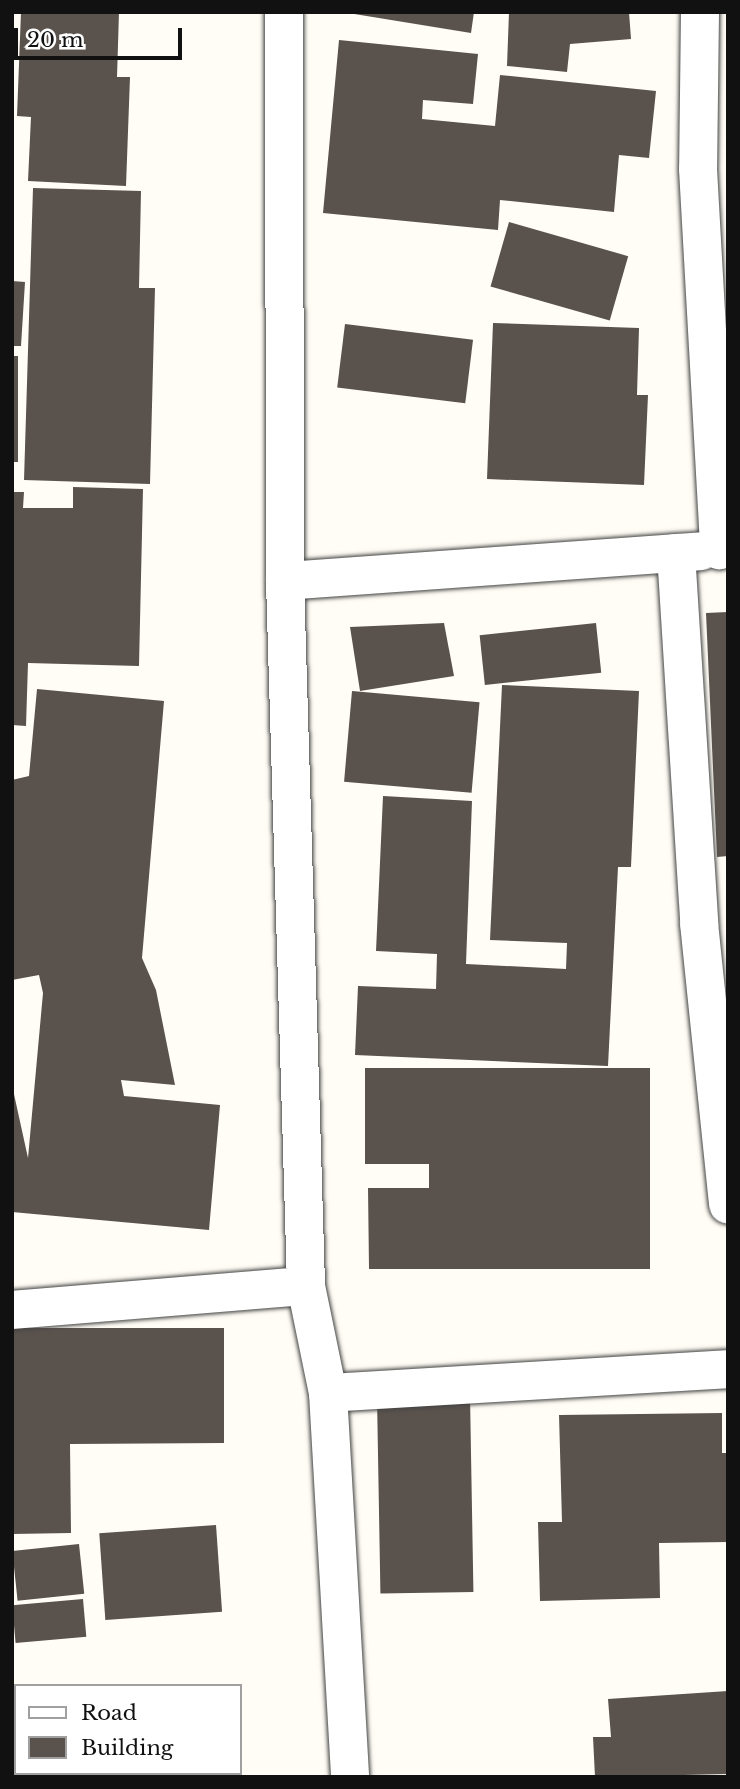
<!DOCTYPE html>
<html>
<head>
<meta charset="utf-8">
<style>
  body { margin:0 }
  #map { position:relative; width:740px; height:1789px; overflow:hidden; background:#fffdf5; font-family:"Libre Baskerville",serif }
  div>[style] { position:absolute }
  .building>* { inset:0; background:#5a524d; transform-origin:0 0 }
  .roads { filter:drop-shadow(0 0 2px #444) drop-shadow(0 0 2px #444) }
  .minor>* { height:38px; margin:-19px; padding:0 19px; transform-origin:19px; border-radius:19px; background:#fff }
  span { translate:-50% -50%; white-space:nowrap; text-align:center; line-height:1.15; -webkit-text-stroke:7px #fff; paint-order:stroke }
  .frame { position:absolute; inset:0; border:14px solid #111; pointer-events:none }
  .legend { position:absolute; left:14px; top:1684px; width:228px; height:91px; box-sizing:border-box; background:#fff; border:2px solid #a0a0a0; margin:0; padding:9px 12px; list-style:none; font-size:21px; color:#111 }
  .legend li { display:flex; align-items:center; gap:14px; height:35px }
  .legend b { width:35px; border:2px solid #a0a0a0 }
  .scale { position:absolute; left:14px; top:28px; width:168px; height:32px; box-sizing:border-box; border:4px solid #111; border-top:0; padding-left:9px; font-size:21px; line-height:24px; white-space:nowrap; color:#111; -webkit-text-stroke:5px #fff; paint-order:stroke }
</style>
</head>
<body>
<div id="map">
  <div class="building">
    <div style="clip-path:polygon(21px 12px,119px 12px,117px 77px,130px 77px,126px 186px,28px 181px,31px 117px,17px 116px)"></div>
    <div style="clip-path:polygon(342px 12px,474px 12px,471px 33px)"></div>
    <div style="clip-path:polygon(509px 12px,629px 12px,631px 39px,570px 44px,567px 72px,507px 66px)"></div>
    <div style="clip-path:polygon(339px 40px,478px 54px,473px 104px,423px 100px,422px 119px,495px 126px,500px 75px,656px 91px,649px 158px,619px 155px,614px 212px,500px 200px,498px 230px,323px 213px)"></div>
    <div style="clip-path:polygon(33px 188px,141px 191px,139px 288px,155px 288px,150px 484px,24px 480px)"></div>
    <div style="left:509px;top:222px;width:124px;height:67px;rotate:16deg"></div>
    <div style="clip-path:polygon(12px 281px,25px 282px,21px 346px,12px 346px)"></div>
    <div style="clip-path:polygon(493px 323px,639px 328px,637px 395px,648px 395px,644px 485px,487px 479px)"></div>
    <div style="left:345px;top:324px;width:129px;height:64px;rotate:7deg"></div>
    <div style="left:18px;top:356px;width:106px;height:6px;rotate:90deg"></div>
    <div style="clip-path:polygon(73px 487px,143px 489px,139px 666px,28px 663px,26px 726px,12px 725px,12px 492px,24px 492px,23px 508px,73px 508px)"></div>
    <div style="clip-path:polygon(728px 612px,728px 856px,717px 857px,706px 613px)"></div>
    <div style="clip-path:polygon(444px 623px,454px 676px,360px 691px,350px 627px)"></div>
    <div style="left:596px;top:623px;width:50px;height:117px;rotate:84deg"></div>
    <div style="clip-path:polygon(502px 685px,639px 691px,631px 867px,618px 867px,608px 1066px,355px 1055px,358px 986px,436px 989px,437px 954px,376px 951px,383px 796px,472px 801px,466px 964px,566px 969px,567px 943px,490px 940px)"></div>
    <div style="clip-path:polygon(37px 689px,164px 701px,142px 958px,156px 990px,175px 1085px,121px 1080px,124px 1096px,220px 1105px,209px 1230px,12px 1212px,12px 1085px,28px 1158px,43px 993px,39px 975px,12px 980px,12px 780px,29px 776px)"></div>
    <div style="left:352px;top:691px;width:128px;height:91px;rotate:5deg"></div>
    <div style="clip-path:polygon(365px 1068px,650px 1068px,650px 1269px,369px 1269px,368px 1188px,429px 1188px,429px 1164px,365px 1164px)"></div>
    <div style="clip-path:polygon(12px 1328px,224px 1328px,224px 1443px,70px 1444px,71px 1533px,12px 1534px)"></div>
    <div style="left:470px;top:1396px;width:196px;height:93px;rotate:89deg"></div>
    <div style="clip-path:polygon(722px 1413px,722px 1453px,728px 1453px,728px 1542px,659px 1543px,660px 1598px,540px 1601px,538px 1522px,562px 1522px,559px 1415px)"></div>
    <div style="left:216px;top:1525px;width:87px;height:117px;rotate:86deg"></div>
    <div style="left:79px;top:1544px;width:50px;height:67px;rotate:84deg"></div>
    <div style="left:83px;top:1599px;width:38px;height:71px;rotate:85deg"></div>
    <div style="clip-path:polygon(728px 1691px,728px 1774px,595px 1777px,593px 1737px,611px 1737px,608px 1699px)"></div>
    <div style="left:136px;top:1773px;width:90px;height:4px"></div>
  </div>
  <div class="roads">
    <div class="minor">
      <div style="left:284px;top:12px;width:569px;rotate:89.9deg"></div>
      <div style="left:285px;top:581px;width:705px;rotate:88.29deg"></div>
      <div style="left:306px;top:1286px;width:109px;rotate:78.4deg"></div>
      <div style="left:328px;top:1393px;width:385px;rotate:86.7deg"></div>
      <div style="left:700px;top:12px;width:157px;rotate:90.7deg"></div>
      <div style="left:698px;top:169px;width:382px;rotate:86.8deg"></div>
      <div style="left:676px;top:553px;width:371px;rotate:86.4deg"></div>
      <div style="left:699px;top:923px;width:283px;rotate:84.1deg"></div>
      <div style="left:285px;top:581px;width:417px;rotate:-4.1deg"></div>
      <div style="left:12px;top:1310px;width:295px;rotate:-4.7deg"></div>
      <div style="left:328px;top:1393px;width:401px;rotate:-3.4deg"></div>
    </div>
  </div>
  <div class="frame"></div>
  <ul class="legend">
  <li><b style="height:9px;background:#fff"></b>Road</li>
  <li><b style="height:19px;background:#5a524d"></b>Building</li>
  </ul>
  <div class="scale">20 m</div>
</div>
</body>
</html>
